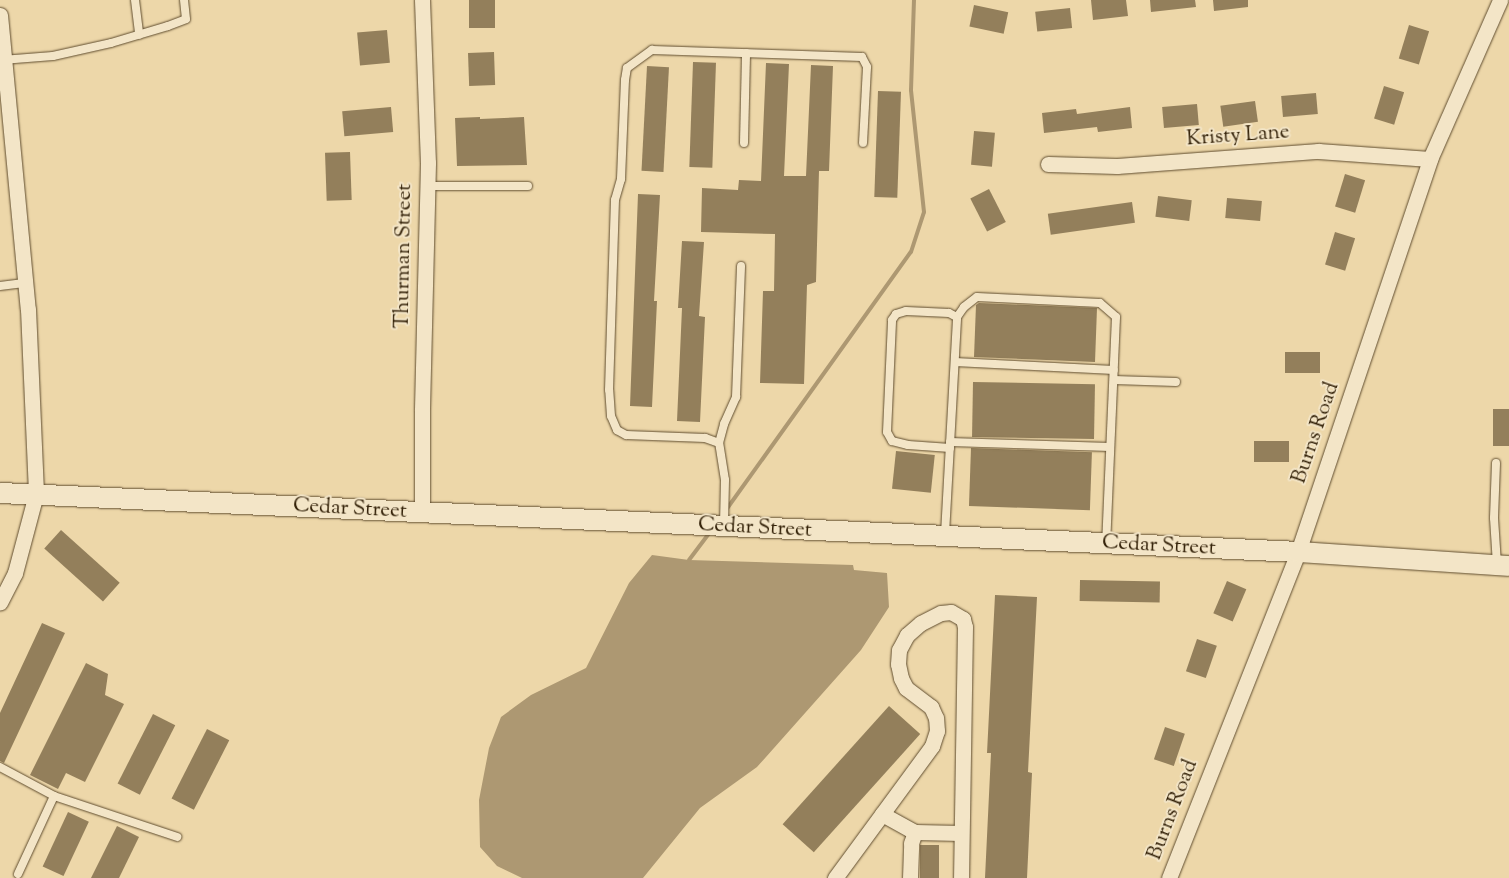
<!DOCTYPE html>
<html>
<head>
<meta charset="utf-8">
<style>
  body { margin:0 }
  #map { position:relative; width:1509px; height:878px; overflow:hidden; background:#edd7a9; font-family:"Sorts Mill Goudy",serif }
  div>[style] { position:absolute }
  .water>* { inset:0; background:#ad9872 }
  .stream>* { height:4px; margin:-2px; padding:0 2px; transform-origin:2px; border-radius:2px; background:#ad9872 }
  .building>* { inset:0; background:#937f5b; transform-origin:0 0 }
  .roads { filter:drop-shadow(0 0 1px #604d2f) drop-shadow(0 0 1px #604d2f) }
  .lane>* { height:8px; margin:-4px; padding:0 4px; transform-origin:4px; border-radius:4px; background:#f3e5c7 }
  .street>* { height:15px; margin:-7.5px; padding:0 7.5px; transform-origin:7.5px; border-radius:7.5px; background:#f3e5c7 }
  .secondary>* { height:20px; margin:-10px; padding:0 10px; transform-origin:10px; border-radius:10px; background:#f3e5c7 }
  span { translate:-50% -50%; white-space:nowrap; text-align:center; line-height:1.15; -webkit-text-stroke:4px #f3e5c7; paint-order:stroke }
  .street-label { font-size:21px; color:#311f06 }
</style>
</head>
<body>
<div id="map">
  <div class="water">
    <div style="clip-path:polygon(652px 555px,689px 560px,853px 565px,854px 570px,887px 573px,889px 607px,861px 650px,757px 767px,700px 808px,643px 878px,522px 878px,497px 866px,480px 847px,479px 800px,489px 748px,501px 717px,531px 695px,586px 668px,629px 583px)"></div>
  </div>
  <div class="stream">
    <div style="left:726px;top:510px;width:317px;rotate:-54.4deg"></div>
    <div style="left:911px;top:252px;width:42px;rotate:-72deg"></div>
    <div style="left:924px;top:212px;width:123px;rotate:-96.1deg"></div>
    <div style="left:911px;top:90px;width:90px;rotate:-88.1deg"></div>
    <div style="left:689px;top:560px;width:35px;rotate:-53deg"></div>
  </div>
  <div class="building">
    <div style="left:469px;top:0;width:26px;height:28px"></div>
    <div style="clip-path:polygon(1091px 0,1126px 0,1128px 16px,1093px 20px)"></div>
    <div style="clip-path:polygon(1150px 0,1195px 0,1196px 7px,1151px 12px)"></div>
    <div style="clip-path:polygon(1213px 0,1248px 0,1248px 7px,1214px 11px)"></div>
    <div style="left:974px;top:5px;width:35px;height:22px;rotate:12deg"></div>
    <div style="left:1070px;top:8px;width:20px;height:35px;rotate:84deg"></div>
    <div style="left:1409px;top:25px;width:21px;height:35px;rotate:17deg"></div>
    <div style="left:387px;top:30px;width:33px;height:30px;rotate:85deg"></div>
    <div style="left:494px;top:52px;width:33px;height:26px;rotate:88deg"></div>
    <div style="left:693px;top:62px;width:23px;height:105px;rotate:2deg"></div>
    <div style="clip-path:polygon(766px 63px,789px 64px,784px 176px,806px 176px,811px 65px,833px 66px,829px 171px,819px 171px,816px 282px,807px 285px,804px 384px,760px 383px,763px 291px,774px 291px,775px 234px,701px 232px,702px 188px,738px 190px,739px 180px,761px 181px)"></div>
    <div style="left:647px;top:66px;width:22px;height:105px;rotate:3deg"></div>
    <div style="left:1384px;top:86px;width:21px;height:34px;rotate:17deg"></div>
    <div style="left:878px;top:91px;width:23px;height:106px;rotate:2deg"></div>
    <div style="left:1316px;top:93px;width:21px;height:35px;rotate:85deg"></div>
    <div style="left:1255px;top:101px;width:21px;height:35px;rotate:82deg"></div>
    <div style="left:1197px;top:104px;width:21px;height:35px;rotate:85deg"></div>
    <div style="left:391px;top:107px;width:25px;height:49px;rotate:85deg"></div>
    <div style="clip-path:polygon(1130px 107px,1132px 128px,1098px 132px,1097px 127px,1044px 133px,1042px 113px,1076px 109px,1077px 114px)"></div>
    <div style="clip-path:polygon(480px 117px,480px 119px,524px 117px,527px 165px,457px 166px,455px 118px)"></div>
    <div style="left:974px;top:131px;width:21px;height:34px;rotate:5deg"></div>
    <div style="left:350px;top:152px;width:48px;height:25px;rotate:88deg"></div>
    <div style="left:1345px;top:174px;width:21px;height:34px;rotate:17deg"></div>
    <div style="left:989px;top:189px;width:37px;height:21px;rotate:63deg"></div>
    <div style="clip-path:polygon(638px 194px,660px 195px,654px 301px,657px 301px,652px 407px,630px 406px)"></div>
    <div style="left:1158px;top:196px;width:34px;height:21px;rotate:7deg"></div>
    <div style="left:1227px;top:198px;width:35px;height:20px;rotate:5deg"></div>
    <div style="left:1132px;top:202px;width:21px;height:85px;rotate:82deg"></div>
    <div style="left:1335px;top:232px;width:21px;height:34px;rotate:17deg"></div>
    <div style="clip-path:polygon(682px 241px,704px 242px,699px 316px,705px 317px,700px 422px,677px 421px,682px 308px,678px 308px)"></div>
    <div style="clip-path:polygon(979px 303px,1097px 308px,1095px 362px,974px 357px,976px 305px)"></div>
    <div style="left:1285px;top:352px;width:35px;height:21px"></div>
    <div style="left:973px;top:382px;width:122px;height:55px;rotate:1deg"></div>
    <div style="left:1493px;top:409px;width:16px;height:37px"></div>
    <div style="left:1254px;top:441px;width:35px;height:21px"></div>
    <div style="left:971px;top:448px;width:121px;height:58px;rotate:2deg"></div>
    <div style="left:896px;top:451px;width:39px;height:38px;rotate:6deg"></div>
    <div style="left:61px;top:530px;width:79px;height:25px;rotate:42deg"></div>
    <div style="left:1080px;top:580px;width:80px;height:21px;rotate:1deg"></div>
    <div style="left:1227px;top:581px;width:21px;height:35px;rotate:23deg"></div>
    <div style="clip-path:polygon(995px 595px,1037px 597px,1028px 772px,1032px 773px,1027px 878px,985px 878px,991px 753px,987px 753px)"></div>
    <div style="clip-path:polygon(42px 623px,65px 633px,4px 763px,0 761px,0 713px)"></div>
    <div style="left:1197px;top:639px;width:21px;height:34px;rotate:19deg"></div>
    <div style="clip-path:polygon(86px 663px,108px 674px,105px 695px,124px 704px,85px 782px,66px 773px,58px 789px,30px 775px)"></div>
    <div style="left:889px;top:706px;width:42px;height:159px;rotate:42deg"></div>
    <div style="left:153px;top:714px;width:25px;height:78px;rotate:27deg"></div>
    <div style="left:1165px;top:727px;width:21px;height:34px;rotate:19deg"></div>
    <div style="left:207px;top:729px;width:25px;height:78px;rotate:27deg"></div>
    <div style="left:68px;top:812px;width:23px;height:60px;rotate:25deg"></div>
    <div style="clip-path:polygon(117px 826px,139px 837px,119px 878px,91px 878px)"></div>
    <div style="left:920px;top:845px;width:19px;height:33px"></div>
  </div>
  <div class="roads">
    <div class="lane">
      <div style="left:135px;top:0;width:35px;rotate:83deg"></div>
      <div style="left:2px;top:60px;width:51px;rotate:-4.5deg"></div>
      <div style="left:53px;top:56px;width:59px;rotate:-12.6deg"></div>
      <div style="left:111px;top:43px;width:59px;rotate:-16.6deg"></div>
      <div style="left:168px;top:26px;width:19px;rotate:-21deg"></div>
      <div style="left:186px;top:19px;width:19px;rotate:-96deg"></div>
      <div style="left:744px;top:143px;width:90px;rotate:-88.7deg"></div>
      <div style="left:427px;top:186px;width:101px"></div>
      <div style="left:0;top:286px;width:26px;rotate:-7deg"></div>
      <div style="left:955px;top:362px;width:159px;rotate:2.9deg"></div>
      <div style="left:1114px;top:380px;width:62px;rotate:1.8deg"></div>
      <div style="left:950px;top:442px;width:160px;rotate:1.8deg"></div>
      <div style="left:719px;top:443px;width:20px;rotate:-75deg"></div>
      <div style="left:724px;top:424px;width:30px;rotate:-66deg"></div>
      <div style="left:736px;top:397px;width:131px;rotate:-87.8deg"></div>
      <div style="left:950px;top:448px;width:42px;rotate:-175.9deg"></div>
      <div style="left:908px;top:445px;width:16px;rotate:-166deg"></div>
      <div style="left:892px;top:441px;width:10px;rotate:-119deg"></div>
      <div style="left:887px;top:432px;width:112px;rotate:-87.4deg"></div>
      <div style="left:892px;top:320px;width:7px;rotate:-56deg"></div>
      <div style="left:896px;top:314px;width:10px;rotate:-17deg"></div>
      <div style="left:906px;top:311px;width:43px;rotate:2.7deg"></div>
      <div style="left:949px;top:313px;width:9px;rotate:27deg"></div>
      <div style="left:1496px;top:463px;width:55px;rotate:92.1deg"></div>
      <div style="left:1494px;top:518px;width:47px;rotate:86.3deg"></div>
      <div style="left:724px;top:524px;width:44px;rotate:-88.7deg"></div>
      <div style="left:725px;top:480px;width:37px;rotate:-99deg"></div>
      <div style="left:719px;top:443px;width:15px;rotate:-160deg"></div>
      <div style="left:705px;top:438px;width:79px;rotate:-177.8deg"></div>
      <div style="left:626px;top:435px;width:10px;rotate:-151deg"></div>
      <div style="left:617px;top:430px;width:15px;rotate:-113deg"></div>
      <div style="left:611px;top:416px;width:26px;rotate:-94deg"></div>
      <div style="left:609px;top:390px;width:190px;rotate:-88.2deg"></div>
      <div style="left:615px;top:200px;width:22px;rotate:-74deg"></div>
      <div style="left:621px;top:179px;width:99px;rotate:-87.7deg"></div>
      <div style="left:625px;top:80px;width:12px;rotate:-81deg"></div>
      <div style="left:627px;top:68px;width:31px;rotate:-36deg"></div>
      <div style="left:652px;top:50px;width:210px;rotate:1.9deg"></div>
      <div style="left:862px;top:57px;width:11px;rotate:63deg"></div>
      <div style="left:867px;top:67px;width:76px;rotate:93deg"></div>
      <div style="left:945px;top:534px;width:217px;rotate:-86.8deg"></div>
      <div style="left:957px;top:317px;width:12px;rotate:-55deg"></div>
      <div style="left:964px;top:307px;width:16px;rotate:-38deg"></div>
      <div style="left:977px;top:297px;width:123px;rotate:2.8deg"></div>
      <div style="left:1100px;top:303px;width:21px;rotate:41deg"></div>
      <div style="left:1116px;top:317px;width:225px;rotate:92.5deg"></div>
      <div style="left:0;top:767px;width:61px;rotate:28.2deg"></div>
      <div style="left:54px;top:796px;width:130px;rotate:18.4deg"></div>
      <div style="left:18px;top:874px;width:86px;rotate:-65.2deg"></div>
    </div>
    <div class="street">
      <div style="left:422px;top:0;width:163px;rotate:87.9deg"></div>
      <div style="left:428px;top:163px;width:248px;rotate:91.4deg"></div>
      <div style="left:422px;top:411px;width:101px;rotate:90deg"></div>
      <div style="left:0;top:15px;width:295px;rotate:84.6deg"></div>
      <div style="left:28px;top:309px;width:185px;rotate:87.5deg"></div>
      <div style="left:36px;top:494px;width:82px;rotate:104.9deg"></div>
      <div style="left:15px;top:573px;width:33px;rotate:117deg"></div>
      <div style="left:1048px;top:164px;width:69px;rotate:1.7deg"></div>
      <div style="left:1117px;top:166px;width:202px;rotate:-4.3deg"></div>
      <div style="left:1318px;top:151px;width:112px;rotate:4.1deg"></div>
      <div style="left:882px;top:814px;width:38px;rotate:29deg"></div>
      <div style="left:915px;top:832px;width:46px;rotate:1.2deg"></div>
      <div style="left:835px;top:878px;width:164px;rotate:-53.7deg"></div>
      <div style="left:932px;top:746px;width:16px;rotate:-72deg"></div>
      <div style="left:937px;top:731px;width:13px;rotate:-94deg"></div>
      <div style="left:936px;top:718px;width:12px;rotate:-114deg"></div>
      <div style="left:931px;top:707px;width:31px;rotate:-143deg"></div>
      <div style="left:906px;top:688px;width:11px;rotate:-117deg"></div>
      <div style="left:901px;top:678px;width:14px;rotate:-102deg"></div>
      <div style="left:898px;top:664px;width:14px;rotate:-86deg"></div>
      <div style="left:899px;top:650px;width:17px;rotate:-62deg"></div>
      <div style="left:907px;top:635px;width:18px;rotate:-41deg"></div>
      <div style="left:921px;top:623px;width:22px;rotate:-27deg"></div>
      <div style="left:941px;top:613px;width:10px;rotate:-6deg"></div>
      <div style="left:951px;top:612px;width:14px;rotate:30deg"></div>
      <div style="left:963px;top:619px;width:8px;rotate:76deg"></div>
      <div style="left:965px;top:627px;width:251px;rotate:90.9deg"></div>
      <div style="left:910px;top:878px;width:35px;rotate:-88deg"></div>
      <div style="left:911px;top:843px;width:12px;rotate:-70deg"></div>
      <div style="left:1169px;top:878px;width:351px;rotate:-68.4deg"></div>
      <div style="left:1298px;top:552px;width:415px;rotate:-71.4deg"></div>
      <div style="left:1430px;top:159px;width:174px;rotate:-66.2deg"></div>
    </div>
    <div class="secondary">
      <div style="left:0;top:493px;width:1299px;rotate:2.6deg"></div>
      <div style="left:1298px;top:552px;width:211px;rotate:3.8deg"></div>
    </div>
  </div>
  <div class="street-label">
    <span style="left:1238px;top:136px;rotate:-4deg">Kristy Lane</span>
    <span style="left:404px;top:256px;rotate:-89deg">Thurman Street</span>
    <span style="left:1316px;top:433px;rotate:-71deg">Burns Road</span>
    <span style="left:350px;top:509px;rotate:3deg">Cedar Street</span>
    <span style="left:755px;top:528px;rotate:3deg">Cedar Street</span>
    <span style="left:1159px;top:546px;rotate:3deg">Cedar Street</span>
    <span style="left:1173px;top:810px;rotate:-69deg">Burns Road</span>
  </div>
</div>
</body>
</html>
